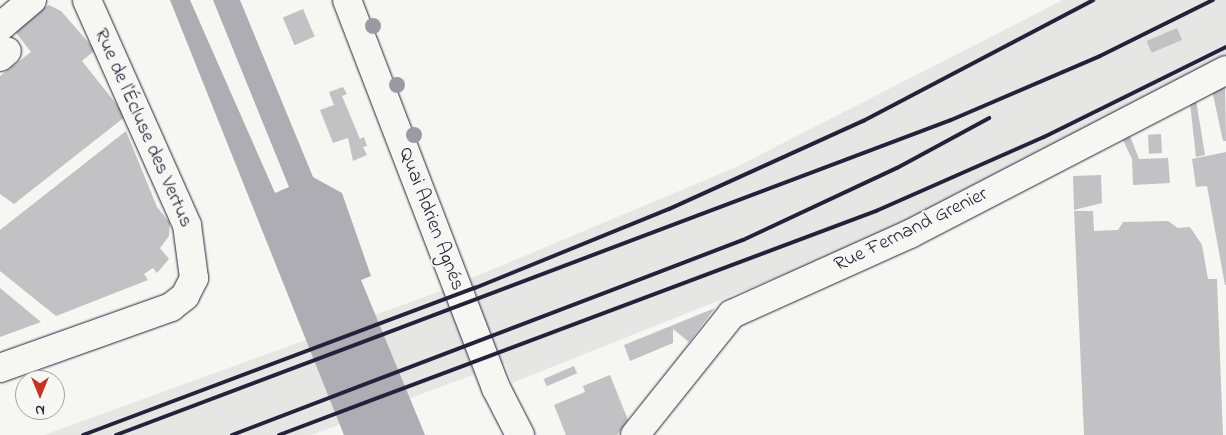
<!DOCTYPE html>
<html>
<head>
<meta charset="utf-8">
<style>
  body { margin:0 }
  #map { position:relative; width:1226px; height:435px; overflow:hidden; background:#f6f6f2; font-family:"Indie Flower",sans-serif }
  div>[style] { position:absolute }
  .built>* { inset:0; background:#e6e6e4 }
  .water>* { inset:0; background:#adadb3 }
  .building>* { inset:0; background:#c2c2c4; transform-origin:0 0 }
  .roads { filter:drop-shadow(0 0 1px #22223b) drop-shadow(0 0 1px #22223b) }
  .minor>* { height:28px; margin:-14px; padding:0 14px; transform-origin:14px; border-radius:14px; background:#f6f6f2 }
  .rail>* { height:4px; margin:-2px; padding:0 2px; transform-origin:2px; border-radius:2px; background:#22223b }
  .trees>* { width:16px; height:16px; margin:-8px; border-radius:50%; background:#9a9aa3 }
  span { translate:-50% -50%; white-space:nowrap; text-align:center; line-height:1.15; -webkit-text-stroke:4px #f6f6f2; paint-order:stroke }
  .street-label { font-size:20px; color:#22223b }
  .north { position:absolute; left:15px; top:370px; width:50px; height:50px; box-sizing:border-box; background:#f6f6f2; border:1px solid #a1a1a9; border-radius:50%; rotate:180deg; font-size:14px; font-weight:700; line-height:20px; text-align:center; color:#22223b }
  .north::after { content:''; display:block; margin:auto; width:18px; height:22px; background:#c8321e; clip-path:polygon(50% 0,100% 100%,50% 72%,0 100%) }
</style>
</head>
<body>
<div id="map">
  <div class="built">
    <div style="clip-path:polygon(1063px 0,1226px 0,1226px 62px,853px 247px,512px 383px,505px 363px,311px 435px,44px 435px,441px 291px,734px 168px)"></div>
  </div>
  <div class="water">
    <div style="clip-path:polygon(170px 0,190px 0,275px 193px,289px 187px,213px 0,240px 0,313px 177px,342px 193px,371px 276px,361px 280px,425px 435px,344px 435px)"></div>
  </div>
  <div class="building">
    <div style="clip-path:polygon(49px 5px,61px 11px,95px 50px,82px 61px,126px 116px,14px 204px,0 194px,0 76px,31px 52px,10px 25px)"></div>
    <div style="left:303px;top:9px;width:30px;height:22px;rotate:67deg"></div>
    <div style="left:1177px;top:28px;width:13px;height:33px;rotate:67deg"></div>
    <div style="clip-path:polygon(1225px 83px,1226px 141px,1223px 141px,1212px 90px)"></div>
    <div style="clip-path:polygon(343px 87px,347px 94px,342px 96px,360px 139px,364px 137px,367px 146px,363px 147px,367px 155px,353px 161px,348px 138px,333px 143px,320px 110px,334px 105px,329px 92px)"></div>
    <div style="clip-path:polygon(1196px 100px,1205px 155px,1196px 157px,1190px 103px)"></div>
    <div style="clip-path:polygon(126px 131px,157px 207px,170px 223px,169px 236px,160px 248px,169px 259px,157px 273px,153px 268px,144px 274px,148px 280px,56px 316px,0 271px,0 230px)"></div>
    <div style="left:1161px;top:134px;width:19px;height:13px;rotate:87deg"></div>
    <div style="clip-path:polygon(1130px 136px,1139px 159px,1168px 158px,1170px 183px,1133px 185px,1132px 159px,1123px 140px)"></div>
    <div style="clip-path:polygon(1226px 152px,1226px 285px,1225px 285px,1207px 186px,1196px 187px,1192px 159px)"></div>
    <div style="clip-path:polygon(1101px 175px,1102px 203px,1074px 210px,1073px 176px)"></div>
    <div style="clip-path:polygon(1074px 211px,1093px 211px,1094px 231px,1118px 230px,1123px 222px,1168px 221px,1178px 228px,1190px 227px,1202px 245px,1208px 279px,1217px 279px,1223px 435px,1084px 435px)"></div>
    <div style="clip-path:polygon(0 288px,41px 322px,0 337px)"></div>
    <div style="clip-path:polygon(715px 308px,689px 342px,673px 329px,673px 343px,630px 361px,624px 345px)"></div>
    <div style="left:574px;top:366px;width:8px;height:33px;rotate:67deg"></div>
    <div style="clip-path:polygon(610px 375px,628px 420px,617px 435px,566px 435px,554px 405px,585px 392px,583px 386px)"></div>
  </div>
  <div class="roads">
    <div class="minor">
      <div style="left:347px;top:0;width:416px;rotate:69deg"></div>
      <div style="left:496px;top:388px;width:53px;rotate:62.9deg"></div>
      <div style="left:0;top:27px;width:42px;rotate:-40.2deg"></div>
      <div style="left:0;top:57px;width:9px;rotate:-41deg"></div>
      <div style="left:0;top:368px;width:182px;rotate:-19.6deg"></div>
      <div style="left:171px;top:307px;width:18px;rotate:-38deg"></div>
      <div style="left:185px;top:296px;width:20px;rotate:-63deg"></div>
      <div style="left:194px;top:278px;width:53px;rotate:-97.5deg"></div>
      <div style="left:187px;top:225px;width:246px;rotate:-114deg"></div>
      <div style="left:635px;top:435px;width:155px;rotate:-51.3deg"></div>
      <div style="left:732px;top:314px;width:195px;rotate:-24.2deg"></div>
      <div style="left:910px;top:234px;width:356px;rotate:-27.4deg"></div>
    </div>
  </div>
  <div class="rail">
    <div style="left:83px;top:435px;width:419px;rotate:-20.6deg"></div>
    <div style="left:475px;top:288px;width:209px;rotate:-22.2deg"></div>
    <div style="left:669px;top:209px;width:213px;rotate:-24.4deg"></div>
    <div style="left:863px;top:121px;width:260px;rotate:-27.7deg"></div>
    <div style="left:116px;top:435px;width:892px;rotate:-20.67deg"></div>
    <div style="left:951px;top:120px;width:162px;rotate:-23.2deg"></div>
    <div style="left:1100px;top:56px;width:126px;rotate:-26.4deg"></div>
    <div style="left:232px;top:435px;width:547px;rotate:-20.89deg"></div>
    <div style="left:743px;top:240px;width:170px;rotate:-25.1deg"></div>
    <div style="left:897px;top:168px;width:105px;rotate:-28.5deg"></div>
    <div style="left:279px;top:435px;width:638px;rotate:-20.57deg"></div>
    <div style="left:876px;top:211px;width:184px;rotate:-23.8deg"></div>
    <div style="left:1044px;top:137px;width:203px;rotate:-26.3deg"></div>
  </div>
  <div class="trees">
    <div style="left:373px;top:26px"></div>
    <div style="left:397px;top:85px"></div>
    <div style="left:414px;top:135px"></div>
  </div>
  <div class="street-label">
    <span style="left:143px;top:128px;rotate:66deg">Rue de l'Écluse des Vertus</span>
    <span style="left:431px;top:219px;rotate:69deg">Quai Adrien Agnés</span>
    <span style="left:911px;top:230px;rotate:-26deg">Rue Fernand Grenier</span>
  </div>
  <div class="north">N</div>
</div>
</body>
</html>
